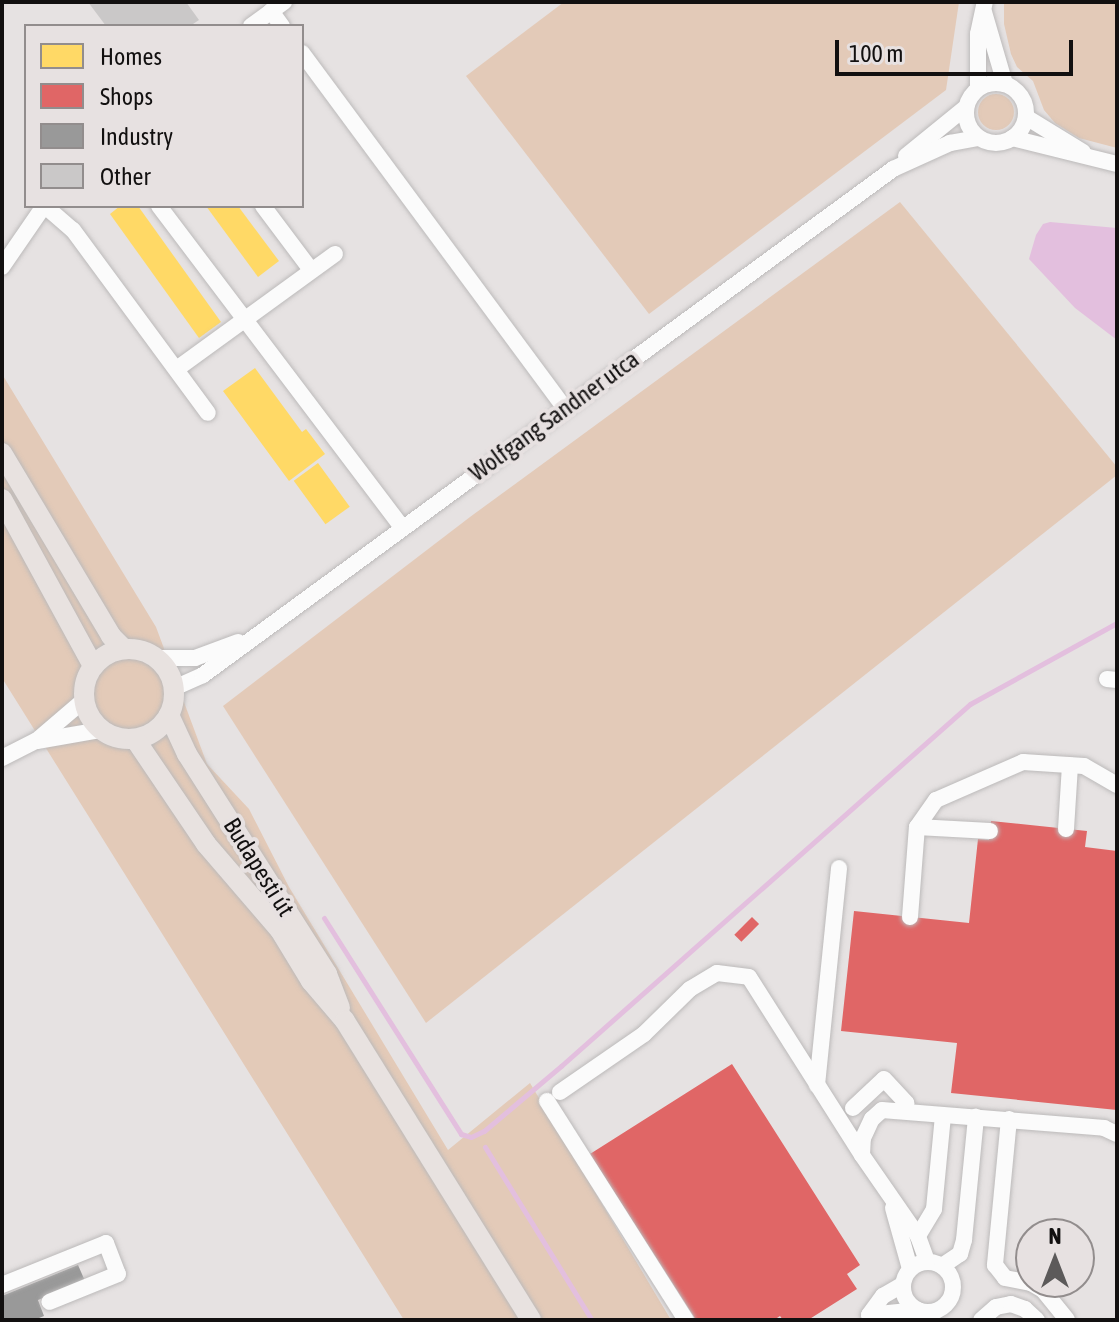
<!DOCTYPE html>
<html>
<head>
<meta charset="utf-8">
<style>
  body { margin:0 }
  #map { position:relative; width:1119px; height:1322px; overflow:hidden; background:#e6e2e2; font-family:"Asap Condensed",sans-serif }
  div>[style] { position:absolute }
  .green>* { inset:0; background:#e3cab8 }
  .round { border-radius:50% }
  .water>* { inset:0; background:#e3bfde }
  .homes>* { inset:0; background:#ffd966; transform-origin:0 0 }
  .shops>* { inset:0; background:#e06666; transform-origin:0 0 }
  .industry>* { inset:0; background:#999 }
  .stream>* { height:5px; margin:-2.5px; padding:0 2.5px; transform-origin:2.5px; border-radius:2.5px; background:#e3bfde }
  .building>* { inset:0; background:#cac8c8 }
  .roads { filter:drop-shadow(0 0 2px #bcbaba) drop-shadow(0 0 2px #bcbaba) }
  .minor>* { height:16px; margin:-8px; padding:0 8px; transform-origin:8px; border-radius:8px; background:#fbfbfb }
  .minor>.ring { margin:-8px; padding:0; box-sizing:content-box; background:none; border:16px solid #fbfbfb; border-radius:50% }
  .major>* { height:20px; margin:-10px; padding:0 10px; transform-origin:10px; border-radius:10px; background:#e8e2e0 }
  .major>.ring { margin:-10px; padding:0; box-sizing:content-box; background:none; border:20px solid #e8e2e0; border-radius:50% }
  span { translate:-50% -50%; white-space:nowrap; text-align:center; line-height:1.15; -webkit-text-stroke:8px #e7e1e1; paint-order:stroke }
  .street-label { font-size:24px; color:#121010 }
  .frame { position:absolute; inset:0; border:4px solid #121010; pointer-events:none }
  .legend { position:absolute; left:24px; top:24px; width:280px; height:184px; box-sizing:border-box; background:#e7e1e1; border:2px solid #928d8d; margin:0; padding:10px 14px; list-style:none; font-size:24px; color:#121010 }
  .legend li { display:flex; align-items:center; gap:16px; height:40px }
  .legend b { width:40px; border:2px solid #928d8d }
  .north { position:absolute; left:1015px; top:1218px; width:80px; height:80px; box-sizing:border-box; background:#e7e1e1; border:2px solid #928d8d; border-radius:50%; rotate:0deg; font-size:22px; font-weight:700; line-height:32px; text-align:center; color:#121010 }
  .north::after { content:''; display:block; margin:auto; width:28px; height:36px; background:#5c5a5a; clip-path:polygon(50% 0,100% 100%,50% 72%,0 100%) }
  .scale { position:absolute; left:835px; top:40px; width:238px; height:36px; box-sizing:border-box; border:4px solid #121010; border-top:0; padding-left:10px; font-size:24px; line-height:28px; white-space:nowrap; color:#121010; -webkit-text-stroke:6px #e7e1e1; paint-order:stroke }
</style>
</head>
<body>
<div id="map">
  <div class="green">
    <div style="clip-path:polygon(564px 2px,959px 2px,946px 90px,649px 314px,466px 76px)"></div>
    <div style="clip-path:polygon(1004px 2px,1117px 2px,1117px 148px,1079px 138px,1055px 123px,1044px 110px,1033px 81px,1017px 67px,1011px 54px,1004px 24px)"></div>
    <div class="round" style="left:978px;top:94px;width:36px;height:36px"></div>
    <div style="clip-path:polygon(900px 202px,1117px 467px,1117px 475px,426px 1023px,223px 706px,470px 517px)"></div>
    <div style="clip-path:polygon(2px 374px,156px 627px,207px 764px,249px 809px,289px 887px,448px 1150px,530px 1083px,671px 1320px,404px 1320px,2px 678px)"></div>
  </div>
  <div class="water">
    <div style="clip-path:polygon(1050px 222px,1117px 228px,1117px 340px,1075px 308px,1029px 259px,1036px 235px,1043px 224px)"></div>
  </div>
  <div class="homes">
    <div style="clip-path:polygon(120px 206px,138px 206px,221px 322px,199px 338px,110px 214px)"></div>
    <div style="clip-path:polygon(206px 206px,238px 206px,279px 261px,258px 277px)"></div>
    <div style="clip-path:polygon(255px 368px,302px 432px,306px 429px,325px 454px,289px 481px,223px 391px)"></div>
    <div style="left:318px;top:463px;width:54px;height:30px;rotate:54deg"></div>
  </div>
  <div class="shops">
    <div style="clip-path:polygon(991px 821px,1087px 831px,1085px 847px,1117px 851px,1117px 1110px,951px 1093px,957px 1043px,841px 1031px,854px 911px,969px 923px,978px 839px,989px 840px)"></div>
    <div style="left:752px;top:917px;width:10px;height:25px;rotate:45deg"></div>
    <div style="clip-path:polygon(732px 1064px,860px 1265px,847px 1274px,857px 1289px,808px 1320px,783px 1320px,780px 1316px,774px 1320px,696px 1320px,590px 1154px)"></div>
  </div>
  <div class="industry">
    <div style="clip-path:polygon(78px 1265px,85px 1281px,38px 1300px,44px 1316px,34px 1320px,3px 1320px,2px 1296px)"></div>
  </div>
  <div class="stream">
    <div style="left:324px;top:918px;width:256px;rotate:57.6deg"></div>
    <div style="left:461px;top:1134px;width:10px;rotate:17deg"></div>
    <div style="left:471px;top:1137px;width:14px;rotate:-25deg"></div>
    <div style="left:484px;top:1131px;width:101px;rotate:-40.2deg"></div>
    <div style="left:561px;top:1066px;width:546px;rotate:-41.51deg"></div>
    <div style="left:970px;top:704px;width:168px;rotate:-28.9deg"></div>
    <div style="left:485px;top:1147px;width:203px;rotate:58.3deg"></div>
  </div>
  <div class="building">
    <div style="clip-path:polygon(88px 2px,186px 2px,199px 20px,190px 26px,106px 26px)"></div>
  </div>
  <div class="roads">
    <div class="minor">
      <div style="left:271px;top:11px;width:19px;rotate:54deg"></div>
      <div style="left:984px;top:12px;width:75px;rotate:73.7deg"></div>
      <div style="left:251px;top:26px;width:41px;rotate:-36deg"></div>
      <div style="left:302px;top:53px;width:442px;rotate:53.5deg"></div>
      <div class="ring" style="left:966px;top:83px;width:44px;height:44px"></div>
      <div style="left:978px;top:88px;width:54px;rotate:-90deg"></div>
      <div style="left:978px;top:34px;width:33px;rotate:-78deg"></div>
      <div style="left:1026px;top:117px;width:67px;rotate:31.6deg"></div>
      <div style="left:1012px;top:138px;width:108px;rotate:13.9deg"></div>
      <div style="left:906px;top:156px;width:77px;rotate:-39.2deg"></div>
      <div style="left:45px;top:206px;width:37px;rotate:41deg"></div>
      <div style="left:73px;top:230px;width:227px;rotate:53.6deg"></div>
      <div style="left:159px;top:206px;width:403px;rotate:52.9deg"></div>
      <div style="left:263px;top:206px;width:80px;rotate:53.1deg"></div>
      <div style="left:2px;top:267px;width:74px;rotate:-55.5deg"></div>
      <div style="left:178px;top:368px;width:194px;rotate:-36deg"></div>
      <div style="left:157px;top:658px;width:38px"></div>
      <div style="left:195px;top:658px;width:46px;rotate:-20.4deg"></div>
      <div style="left:1107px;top:679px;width:10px;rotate:6deg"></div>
      <div style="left:174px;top:688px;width:32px;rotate:-24deg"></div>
      <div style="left:203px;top:675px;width:856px;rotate:-36.25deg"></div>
      <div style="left:893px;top:169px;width:63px;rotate:-24.5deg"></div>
      <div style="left:950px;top:143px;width:29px;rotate:-10deg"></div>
      <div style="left:37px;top:741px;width:65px;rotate:-9.8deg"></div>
      <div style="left:2px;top:758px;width:38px;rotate:-27deg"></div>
      <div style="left:36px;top:741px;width:63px;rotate:-40.5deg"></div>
      <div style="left:917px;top:827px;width:73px;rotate:3.1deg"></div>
      <div style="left:1066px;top:829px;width:64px;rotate:-86.4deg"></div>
      <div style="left:910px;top:917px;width:90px;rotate:-85.6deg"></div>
      <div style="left:917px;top:827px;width:33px;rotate:-55deg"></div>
      <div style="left:936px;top:800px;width:95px;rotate:-23.6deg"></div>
      <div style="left:1023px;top:762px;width:61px;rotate:3.8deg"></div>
      <div style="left:1084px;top:766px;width:38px;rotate:30deg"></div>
      <div style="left:817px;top:1085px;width:218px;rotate:-84.2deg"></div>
      <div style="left:560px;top:1092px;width:102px;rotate:-34.6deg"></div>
      <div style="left:644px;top:1034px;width:64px;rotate:-44.4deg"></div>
      <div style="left:690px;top:989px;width:31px;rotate:-31deg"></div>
      <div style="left:717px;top:973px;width:32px;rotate:7deg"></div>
      <div style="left:749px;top:977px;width:211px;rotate:57.6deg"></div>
      <div style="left:547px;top:1101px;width:259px;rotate:57.6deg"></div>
      <div style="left:853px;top:1108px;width:42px;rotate:-43.1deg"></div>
      <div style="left:884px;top:1079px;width:33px;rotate:47deg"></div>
      <div style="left:906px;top:1103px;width:8px;rotate:97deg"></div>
      <div style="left:1009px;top:1119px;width:147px;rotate:95.5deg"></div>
      <div style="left:995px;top:1265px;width:16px;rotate:52deg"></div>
      <div style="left:1005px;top:1278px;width:26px;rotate:11deg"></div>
      <div style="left:1031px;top:1283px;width:14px;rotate:30deg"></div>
      <div style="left:1043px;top:1290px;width:38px;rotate:51deg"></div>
      <div style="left:893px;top:1208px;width:63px;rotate:74.4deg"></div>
      <div style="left:918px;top:1236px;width:31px;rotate:-59deg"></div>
      <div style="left:934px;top:1209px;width:94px;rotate:-84.5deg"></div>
      <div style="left:927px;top:1261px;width:27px;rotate:-110deg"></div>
      <div style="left:918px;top:1236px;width:98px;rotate:-124.7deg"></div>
      <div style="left:862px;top:1155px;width:17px;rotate:-87deg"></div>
      <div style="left:863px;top:1138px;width:21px;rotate:-65deg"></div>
      <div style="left:872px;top:1119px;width:13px;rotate:-42deg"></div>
      <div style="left:882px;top:1110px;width:223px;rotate:4.6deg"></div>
      <div style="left:1104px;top:1128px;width:14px;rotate:25deg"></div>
      <div class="ring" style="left:903px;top:1262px;width:34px;height:34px"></div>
      <div style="left:942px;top:1266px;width:22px;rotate:-34deg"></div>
      <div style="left:960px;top:1254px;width:15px;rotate:-74deg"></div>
      <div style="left:964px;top:1240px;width:124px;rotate:-84.4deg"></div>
      <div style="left:2px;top:1285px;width:112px;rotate:-22deg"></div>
      <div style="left:106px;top:1243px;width:33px;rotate:69deg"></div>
      <div style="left:118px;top:1274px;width:74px;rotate:157.9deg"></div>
      <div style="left:869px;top:1315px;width:49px;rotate:-5.8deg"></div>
      <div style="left:869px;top:1315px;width:24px;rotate:-54deg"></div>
      <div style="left:883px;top:1296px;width:22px;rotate:-30deg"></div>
      <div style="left:981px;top:1320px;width:20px;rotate:-41deg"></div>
      <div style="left:996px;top:1307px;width:15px;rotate:-11deg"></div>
      <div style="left:1011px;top:1304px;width:15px;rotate:20deg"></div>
      <div style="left:1025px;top:1309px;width:16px;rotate:43deg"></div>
    </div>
    <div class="major">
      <div style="left:2px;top:453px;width:213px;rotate:59.2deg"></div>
      <div style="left:111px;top:636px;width:18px;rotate:45deg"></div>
      <div style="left:2px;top:499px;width:190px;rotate:61.4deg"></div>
      <div class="ring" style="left:84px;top:649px;width:70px;height:70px"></div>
      <div style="left:169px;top:715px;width:43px;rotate:65.2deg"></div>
      <div style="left:187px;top:754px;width:261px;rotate:57.5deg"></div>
      <div style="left:327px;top:974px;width:36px;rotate:69deg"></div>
      <div style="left:135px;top:739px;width:127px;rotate:55.9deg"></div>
      <div style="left:206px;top:844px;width:113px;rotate:49.3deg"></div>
      <div style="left:280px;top:930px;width:60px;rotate:58.7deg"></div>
      <div style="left:311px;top:981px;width:52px;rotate:49.6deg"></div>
      <div style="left:345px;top:1021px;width:352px;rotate:58.1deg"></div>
    </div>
  </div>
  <div class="street-label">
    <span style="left:554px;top:416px;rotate:-36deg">Wolfgang Sandner utca</span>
    <span style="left:259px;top:867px;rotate:58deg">Budapesti út</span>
  </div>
  <div class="frame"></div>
  <ul class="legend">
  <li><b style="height:22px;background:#ffd966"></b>Homes</li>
  <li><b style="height:22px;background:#e06666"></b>Shops</li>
  <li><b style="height:22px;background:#999"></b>Industry</li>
  <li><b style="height:22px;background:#cac8c8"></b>Other</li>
  </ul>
  <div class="north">N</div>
  <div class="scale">100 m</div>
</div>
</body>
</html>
